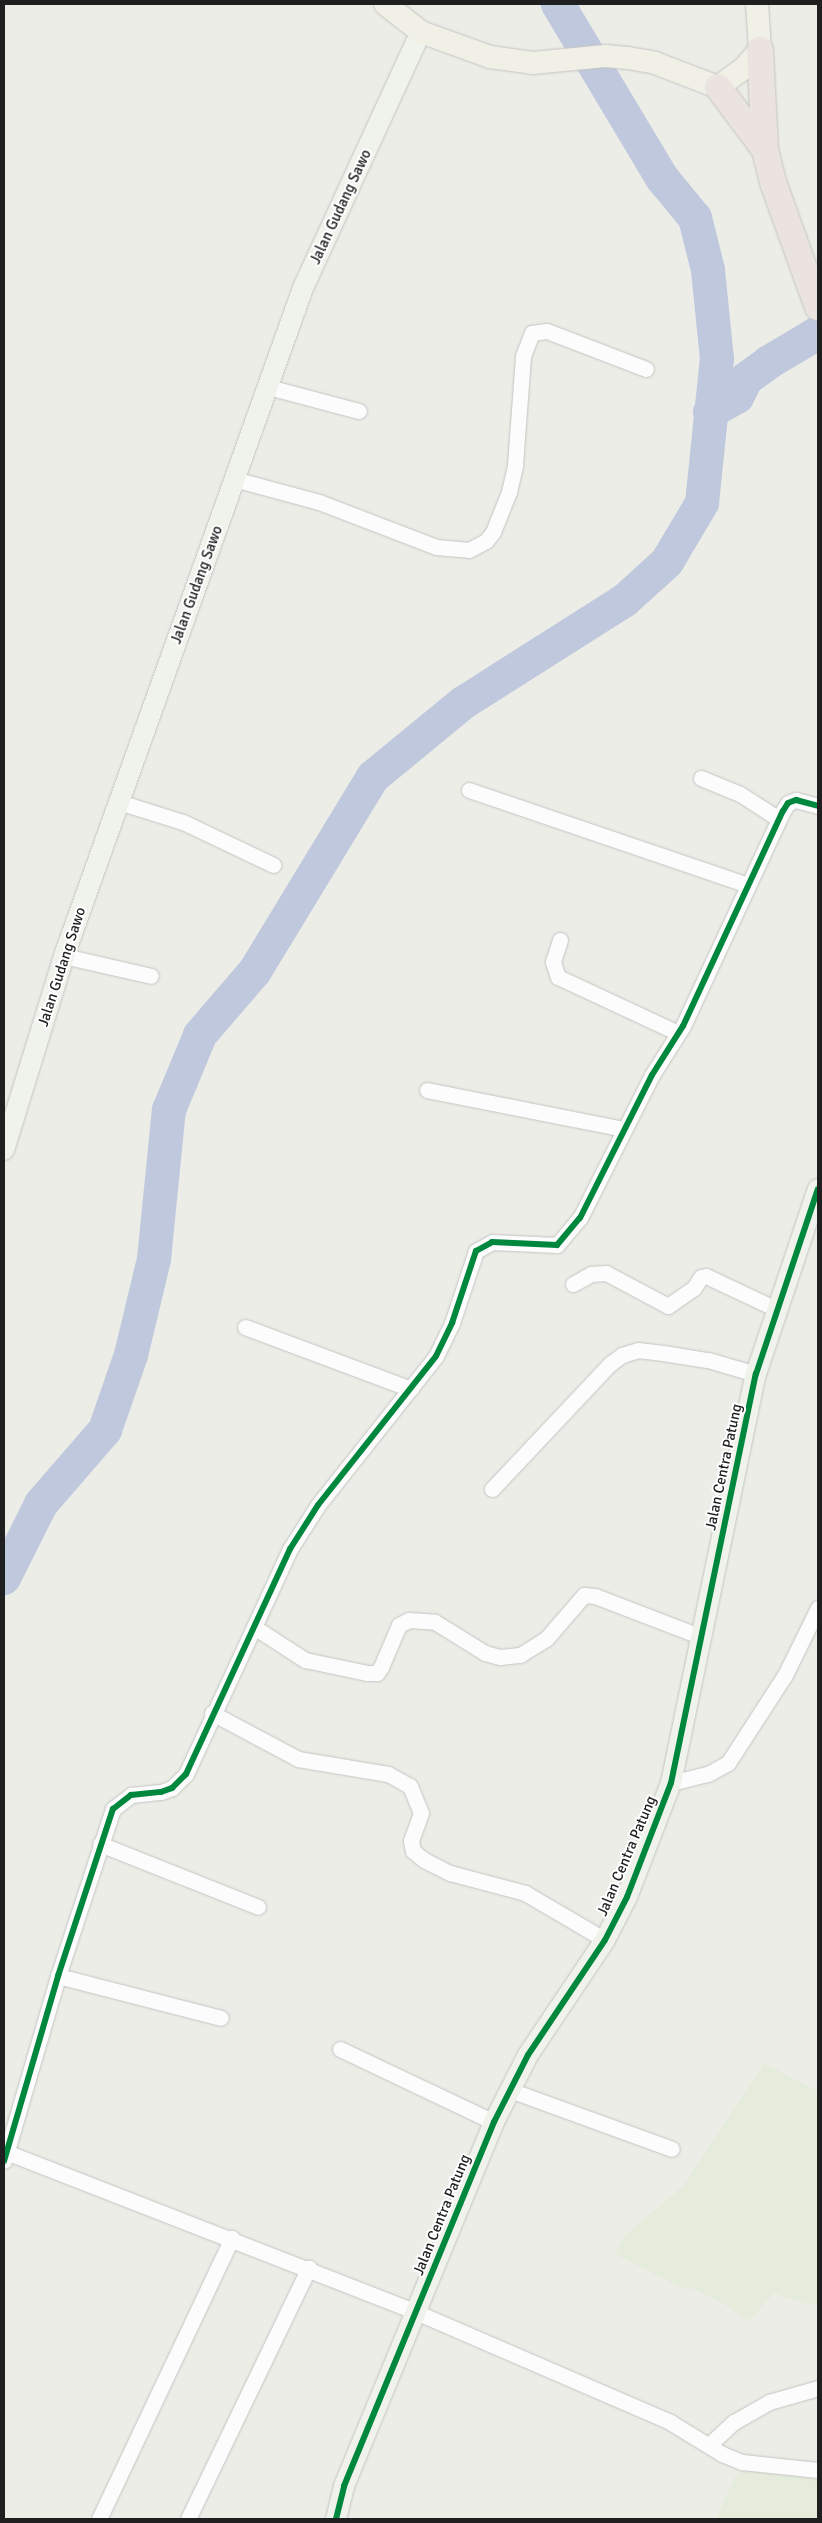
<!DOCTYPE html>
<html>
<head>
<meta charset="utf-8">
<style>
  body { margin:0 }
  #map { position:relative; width:822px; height:2523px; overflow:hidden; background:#edede8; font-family:Signika,sans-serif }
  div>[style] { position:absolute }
  .farmland>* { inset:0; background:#e5ecdc }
  .river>* { height:34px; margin:-17px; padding:0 17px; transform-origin:17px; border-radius:17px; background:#bfc8dd }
  .roads { filter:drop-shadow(0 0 1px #c4c4c2) drop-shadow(0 0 1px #c4c4c2) }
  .street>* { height:15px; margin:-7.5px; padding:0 7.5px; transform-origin:7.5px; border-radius:7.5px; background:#fcfcfc }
  .secondary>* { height:20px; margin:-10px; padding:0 10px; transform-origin:10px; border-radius:10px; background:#f0f3eb }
  .primary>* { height:22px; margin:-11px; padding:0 11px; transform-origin:11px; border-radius:11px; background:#f0f0e6 }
  .highway>* { height:26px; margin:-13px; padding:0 13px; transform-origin:13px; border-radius:13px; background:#eae3e0 }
  .cycleway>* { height:6px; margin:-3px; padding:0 3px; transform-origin:3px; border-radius:3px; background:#00873e }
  span { translate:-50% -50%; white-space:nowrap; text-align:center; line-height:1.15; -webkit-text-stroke:4px #fff; paint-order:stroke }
  .street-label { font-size:15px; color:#1f1f1f }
  .frame { position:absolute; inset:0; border:5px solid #1f1f1f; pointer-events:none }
</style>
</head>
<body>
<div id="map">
  <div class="farmland">
    <div style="clip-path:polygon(764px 2063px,818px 2091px,818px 2304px,809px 2305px,774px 2293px,749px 2321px,721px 2302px,693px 2289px,680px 2287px,615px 2254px,624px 2236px,683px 2186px)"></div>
    <div style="clip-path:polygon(745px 2469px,818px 2479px,818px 2519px,716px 2519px,735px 2477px)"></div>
  </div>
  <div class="river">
    <div style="left:710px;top:412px;width:31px;rotate:-29deg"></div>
    <div style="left:737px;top:397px;width:20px;rotate:-63deg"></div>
    <div style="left:746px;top:379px;width:29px;rotate:-36deg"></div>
    <div style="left:769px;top:362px;width:57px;rotate:-30.6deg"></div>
    <div style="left:4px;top:1578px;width:83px;rotate:-63.4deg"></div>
    <div style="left:41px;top:1504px;width:98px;rotate:-49.1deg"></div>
    <div style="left:105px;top:1430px;width:79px;rotate:-70.9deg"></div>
    <div style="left:131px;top:1355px;width:99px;rotate:-76.5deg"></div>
    <div style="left:154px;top:1259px;width:150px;rotate:-84.3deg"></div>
    <div style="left:169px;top:1110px;width:81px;rotate:-67.5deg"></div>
    <div style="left:200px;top:1035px;width:84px;rotate:-49.3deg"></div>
    <div style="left:255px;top:971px;width:227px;rotate:-58.7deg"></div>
    <div style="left:373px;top:777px;width:117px;rotate:-39.4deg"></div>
    <div style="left:463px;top:703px;width:191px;rotate:-32.4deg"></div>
    <div style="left:624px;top:601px;width:58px;rotate:-42.2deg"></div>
    <div style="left:667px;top:562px;width:69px;rotate:-59.3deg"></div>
    <div style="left:702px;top:503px;width:145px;rotate:-84.1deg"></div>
    <div style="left:717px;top:359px;width:89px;rotate:-95.8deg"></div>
    <div style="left:708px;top:270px;width:54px;rotate:-104deg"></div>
    <div style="left:695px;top:218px;width:52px;rotate:-129.5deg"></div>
    <div style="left:662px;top:178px;width:203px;rotate:-120.9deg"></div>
  </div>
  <div class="roads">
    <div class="street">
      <div style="left:268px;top:387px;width:94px;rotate:14.8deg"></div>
      <div style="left:234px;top:479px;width:88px;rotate:15.1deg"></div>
      <div style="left:319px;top:502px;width:125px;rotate:21deg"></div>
      <div style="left:436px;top:547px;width:33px;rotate:5deg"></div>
      <div style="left:469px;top:550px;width:19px;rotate:-28deg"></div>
      <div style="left:486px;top:541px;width:11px;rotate:-52deg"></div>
      <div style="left:493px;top:532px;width:43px;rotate:-68.2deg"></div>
      <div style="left:509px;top:492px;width:28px;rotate:-77deg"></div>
      <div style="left:515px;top:465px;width:109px;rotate:-85.8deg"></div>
      <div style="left:523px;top:356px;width:25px;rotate:-69deg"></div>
      <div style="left:532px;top:333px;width:15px;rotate:-8deg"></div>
      <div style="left:547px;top:331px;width:106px;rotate:21deg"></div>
      <div style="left:701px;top:778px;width:42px;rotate:22.3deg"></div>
      <div style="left:740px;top:794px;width:46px;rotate:32.7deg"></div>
      <div style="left:469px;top:790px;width:295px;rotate:18.8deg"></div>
      <div style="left:119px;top:802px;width:67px;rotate:17.4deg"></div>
      <div style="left:183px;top:822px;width:100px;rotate:25.5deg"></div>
      <div style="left:560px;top:940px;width:23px;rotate:108deg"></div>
      <div style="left:553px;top:962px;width:16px;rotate:72deg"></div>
      <div style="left:558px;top:977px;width:132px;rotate:25deg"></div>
      <div style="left:64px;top:956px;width:89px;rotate:12.9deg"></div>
      <div style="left:427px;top:1090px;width:201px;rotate:11.2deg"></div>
      <div style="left:573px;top:1284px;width:21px;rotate:-29deg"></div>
      <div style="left:591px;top:1274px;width:15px;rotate:-4deg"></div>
      <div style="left:606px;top:1273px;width:70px;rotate:28deg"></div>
      <div style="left:668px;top:1306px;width:32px;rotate:-35deg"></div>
      <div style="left:694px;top:1288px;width:13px;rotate:-58deg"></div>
      <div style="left:701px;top:1277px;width:5px;rotate:-11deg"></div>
      <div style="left:706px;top:1276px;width:77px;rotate:25.2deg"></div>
      <div style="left:245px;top:1327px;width:177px;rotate:20.5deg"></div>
      <div style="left:492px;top:1489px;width:172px;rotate:-46.7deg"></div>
      <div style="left:610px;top:1364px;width:15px;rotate:-37deg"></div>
      <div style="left:622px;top:1355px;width:17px;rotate:-17deg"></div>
      <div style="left:638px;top:1350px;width:31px;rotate:7deg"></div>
      <div style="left:669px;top:1354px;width:39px;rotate:9deg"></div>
      <div style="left:708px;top:1360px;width:50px;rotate:16.3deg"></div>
      <div style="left:254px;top:1627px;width:61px;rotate:32.9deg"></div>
      <div style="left:305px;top:1660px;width:63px;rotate:11.8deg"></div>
      <div style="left:367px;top:1673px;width:10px"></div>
      <div style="left:377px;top:1673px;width:7px;rotate:-56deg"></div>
      <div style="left:381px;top:1667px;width:46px;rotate:-66.8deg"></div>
      <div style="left:399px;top:1625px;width:11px;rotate:-27deg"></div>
      <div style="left:409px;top:1620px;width:26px;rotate:4deg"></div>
      <div style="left:435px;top:1622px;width:59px;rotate:31.8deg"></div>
      <div style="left:485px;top:1653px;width:16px;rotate:15deg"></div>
      <div style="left:500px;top:1657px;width:20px;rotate:-6deg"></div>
      <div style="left:520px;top:1655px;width:31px;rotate:-32deg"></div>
      <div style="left:546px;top:1639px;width:58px;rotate:-49.2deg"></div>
      <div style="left:584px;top:1595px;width:11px;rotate:5deg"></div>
      <div style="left:595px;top:1596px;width:111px;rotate:21deg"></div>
      <div style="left:212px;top:1713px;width:98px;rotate:28.1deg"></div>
      <div style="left:298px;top:1759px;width:91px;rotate:9.5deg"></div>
      <div style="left:388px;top:1774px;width:25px;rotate:29deg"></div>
      <div style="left:410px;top:1786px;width:29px;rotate:68deg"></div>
      <div style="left:421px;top:1813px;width:30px;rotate:110deg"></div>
      <div style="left:411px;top:1841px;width:10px;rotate:79deg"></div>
      <div style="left:413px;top:1851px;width:14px;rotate:39deg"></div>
      <div style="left:424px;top:1860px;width:29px;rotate:27deg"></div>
      <div style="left:450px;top:1873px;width:78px;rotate:14.9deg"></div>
      <div style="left:525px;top:1893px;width:93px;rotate:30.4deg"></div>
      <div style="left:671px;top:1783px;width:38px;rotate:-14deg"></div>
      <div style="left:708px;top:1774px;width:23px;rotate:-29deg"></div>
      <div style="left:728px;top:1763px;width:105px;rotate:-57.1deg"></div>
      <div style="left:785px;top:1675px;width:75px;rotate:-63.8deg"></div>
      <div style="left:100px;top:1844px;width:170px;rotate:21.7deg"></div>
      <div style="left:58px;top:1976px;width:168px;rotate:14.4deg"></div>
      <div style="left:340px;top:2049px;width:170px;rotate:25.4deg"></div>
      <div style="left:510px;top:2090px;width:172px;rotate:20deg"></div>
      <div style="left:6px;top:2152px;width:440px;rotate:21.3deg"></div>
      <div style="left:416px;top:2312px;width:277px;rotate:23.4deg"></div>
      <div style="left:670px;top:2422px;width:61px;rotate:31.6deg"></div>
      <div style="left:722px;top:2454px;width:22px;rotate:22deg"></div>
      <div style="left:742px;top:2462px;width:76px;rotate:6deg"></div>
      <div style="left:4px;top:2161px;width:193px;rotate:-73.7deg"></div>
      <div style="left:58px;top:1976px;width:176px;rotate:-71.8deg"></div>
      <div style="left:113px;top:1809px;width:23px;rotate:-38deg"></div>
      <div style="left:131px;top:1795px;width:30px;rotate:-6deg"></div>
      <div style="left:161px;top:1792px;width:12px;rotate:-20deg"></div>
      <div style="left:172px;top:1788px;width:20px;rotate:-45deg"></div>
      <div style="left:186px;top:1774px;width:248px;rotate:-65.2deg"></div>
      <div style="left:290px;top:1549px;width:52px;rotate:-57.5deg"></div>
      <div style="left:318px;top:1505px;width:190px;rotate:-51.6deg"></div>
      <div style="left:436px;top:1356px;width:37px;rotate:-64deg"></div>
      <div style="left:452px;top:1323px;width:76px;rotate:-71.6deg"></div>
      <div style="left:476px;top:1251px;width:18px;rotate:-29deg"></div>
      <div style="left:492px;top:1242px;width:65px;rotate:2.6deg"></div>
      <div style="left:557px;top:1245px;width:35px;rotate:-50deg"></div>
      <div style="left:580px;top:1218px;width:160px;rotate:-63.3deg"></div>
      <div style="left:652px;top:1075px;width:58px;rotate:-57.7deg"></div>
      <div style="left:683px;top:1026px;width:237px;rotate:-65.1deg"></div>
      <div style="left:783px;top:811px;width:9px;rotate:-58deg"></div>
      <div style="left:788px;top:803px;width:9px;rotate:-21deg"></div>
      <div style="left:796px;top:800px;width:23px;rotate:15deg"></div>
      <div style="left:709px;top:2445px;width:34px;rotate:-43deg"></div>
      <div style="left:734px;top:2422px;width:40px;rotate:-29.7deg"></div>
      <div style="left:769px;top:2402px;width:51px;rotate:-15.9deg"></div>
      <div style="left:99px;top:2519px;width:311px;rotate:-64.7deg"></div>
      <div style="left:188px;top:2519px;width:279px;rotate:-64.3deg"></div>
    </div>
    <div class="secondary">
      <div style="left:4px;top:1150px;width:203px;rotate:-72.8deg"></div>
      <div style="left:64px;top:956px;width:709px;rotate:-70.31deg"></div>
      <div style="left:303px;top:288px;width:282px;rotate:-65.3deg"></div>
      <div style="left:336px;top:2519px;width:34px;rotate:-76deg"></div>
      <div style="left:344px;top:2486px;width:394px;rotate:-67.6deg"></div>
      <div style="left:494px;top:2122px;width:75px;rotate:-63.1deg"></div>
      <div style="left:528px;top:2055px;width:138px;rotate:-56.2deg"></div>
      <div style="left:605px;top:1940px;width:48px;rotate:-62.9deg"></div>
      <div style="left:627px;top:1897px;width:122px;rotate:-68.9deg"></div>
      <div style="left:671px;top:1783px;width:418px;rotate:-78.3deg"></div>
      <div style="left:756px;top:1374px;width:195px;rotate:-71.5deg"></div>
    </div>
    <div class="primary">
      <div style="left:385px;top:4px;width:46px;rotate:37.9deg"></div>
      <div style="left:421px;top:32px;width:73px;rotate:19.9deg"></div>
      <div style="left:490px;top:57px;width:43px;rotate:7.9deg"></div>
      <div style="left:533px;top:63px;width:72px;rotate:-5.6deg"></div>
      <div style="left:605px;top:56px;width:23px;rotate:5deg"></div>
      <div style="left:628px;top:58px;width:27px;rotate:10deg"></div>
      <div style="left:655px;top:63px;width:67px;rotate:20.9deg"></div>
      <div style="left:718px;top:87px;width:31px;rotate:-36deg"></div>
      <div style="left:743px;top:69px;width:25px;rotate:-48deg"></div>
      <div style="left:760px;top:50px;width:46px;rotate:-93.7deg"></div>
    </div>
    <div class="highway">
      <div style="left:760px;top:50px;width:100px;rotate:87.1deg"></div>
      <div style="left:765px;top:150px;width:36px;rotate:76deg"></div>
      <div style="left:774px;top:185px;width:130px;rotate:70.2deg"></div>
      <div style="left:718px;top:87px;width:79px;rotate:53.3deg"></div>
    </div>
  </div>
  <div class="cycleway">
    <div style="left:4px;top:2161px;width:193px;rotate:-73.7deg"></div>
    <div style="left:58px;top:1976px;width:176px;rotate:-71.8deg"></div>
    <div style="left:113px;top:1809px;width:23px;rotate:-38deg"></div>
    <div style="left:131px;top:1795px;width:30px;rotate:-6deg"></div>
    <div style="left:161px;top:1792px;width:12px;rotate:-20deg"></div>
    <div style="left:172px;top:1788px;width:20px;rotate:-45deg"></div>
    <div style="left:186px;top:1774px;width:248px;rotate:-65.2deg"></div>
    <div style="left:290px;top:1549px;width:52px;rotate:-57.5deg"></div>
    <div style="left:318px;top:1505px;width:190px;rotate:-51.6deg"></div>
    <div style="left:436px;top:1356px;width:37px;rotate:-64deg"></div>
    <div style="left:452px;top:1323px;width:76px;rotate:-71.6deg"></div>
    <div style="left:476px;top:1251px;width:18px;rotate:-29deg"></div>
    <div style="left:492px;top:1242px;width:65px;rotate:2.6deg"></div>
    <div style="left:557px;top:1245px;width:35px;rotate:-50deg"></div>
    <div style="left:580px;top:1218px;width:160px;rotate:-63.3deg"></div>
    <div style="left:652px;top:1075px;width:58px;rotate:-57.7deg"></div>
    <div style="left:683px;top:1026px;width:237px;rotate:-65.1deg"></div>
    <div style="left:783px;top:811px;width:9px;rotate:-58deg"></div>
    <div style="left:788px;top:803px;width:9px;rotate:-21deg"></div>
    <div style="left:796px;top:800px;width:23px;rotate:15deg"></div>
    <div style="left:336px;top:2519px;width:34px;rotate:-76deg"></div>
    <div style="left:344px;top:2486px;width:394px;rotate:-67.6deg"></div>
    <div style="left:494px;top:2122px;width:75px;rotate:-63.1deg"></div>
    <div style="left:528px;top:2055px;width:138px;rotate:-56.2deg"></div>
    <div style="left:605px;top:1940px;width:48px;rotate:-62.9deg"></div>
    <div style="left:627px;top:1897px;width:122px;rotate:-68.9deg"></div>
    <div style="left:671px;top:1783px;width:418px;rotate:-78.3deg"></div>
    <div style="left:756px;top:1374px;width:195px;rotate:-71.5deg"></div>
  </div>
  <div class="street-label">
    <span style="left:341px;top:207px;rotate:-65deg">Jalan Gudang Sawo</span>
    <span style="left:197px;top:585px;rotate:-70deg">Jalan Gudang Sawo</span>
    <span style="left:62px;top:967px;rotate:-72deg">Jalan Gudang Sawo</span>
    <span style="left:724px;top:1467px;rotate:-78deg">Jalan Centra Patung</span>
    <span style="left:627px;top:1856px;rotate:-67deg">Jalan Centra Patung</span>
    <span style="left:442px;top:2215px;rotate:-68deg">Jalan Centra Patung</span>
  </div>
  <div class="frame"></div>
</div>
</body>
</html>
